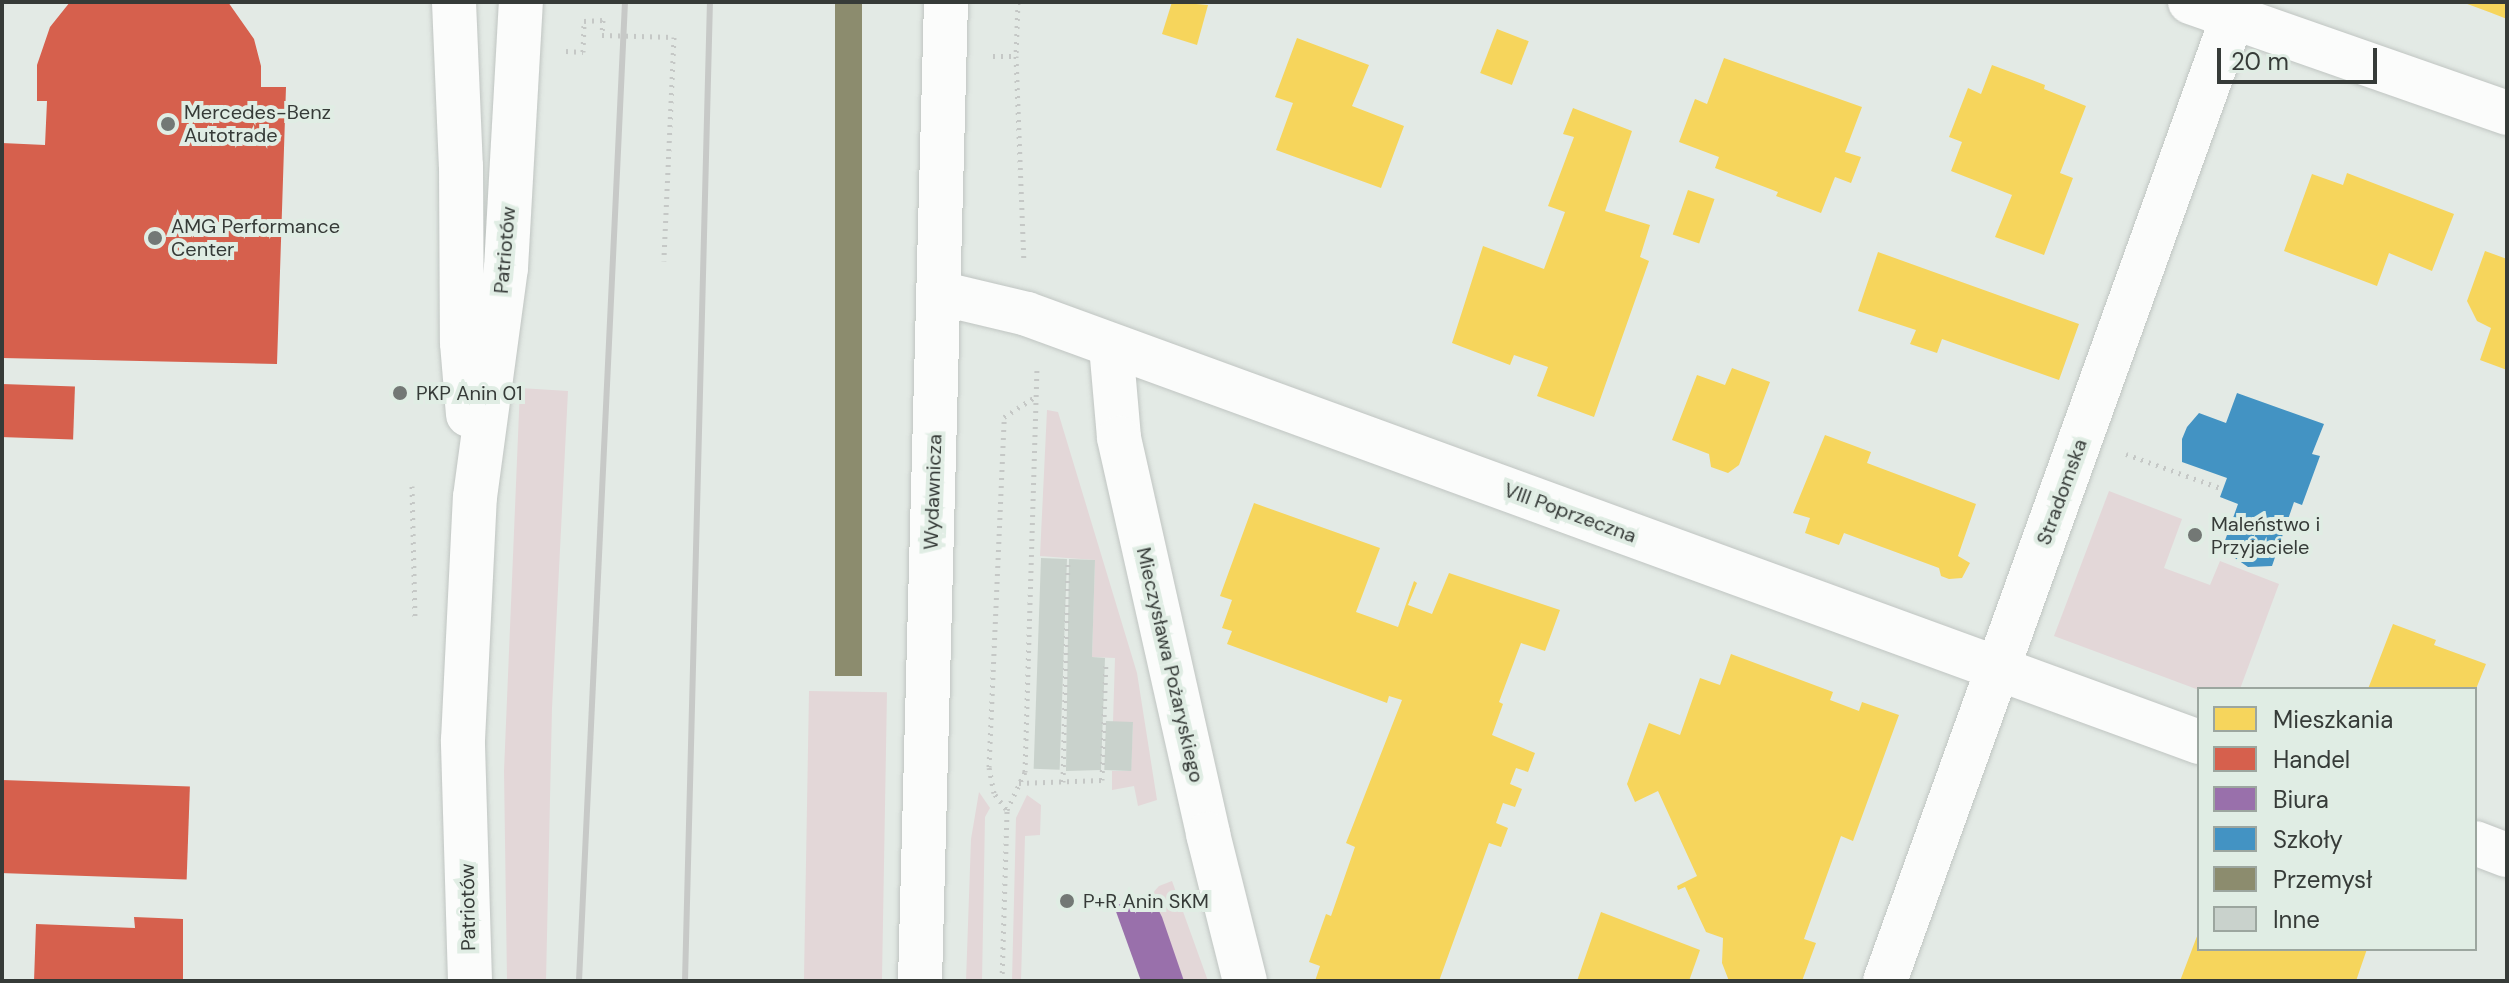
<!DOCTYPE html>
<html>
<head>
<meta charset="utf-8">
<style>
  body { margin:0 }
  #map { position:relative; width:2509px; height:983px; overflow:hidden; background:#e3eae5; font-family:"DM Sans",sans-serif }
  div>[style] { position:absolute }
  .green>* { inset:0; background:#e3d7d8; transform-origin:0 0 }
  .homes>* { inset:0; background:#f6d55c; transform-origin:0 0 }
  .shops>* { inset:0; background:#d6604d; transform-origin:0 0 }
  .offices>* { inset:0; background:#9970ab }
  .schools>* { inset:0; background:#4393c3 }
  .industry>* { inset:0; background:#8c8c6e; transform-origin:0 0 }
  .building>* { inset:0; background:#c9d2cc; transform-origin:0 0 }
  .path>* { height:5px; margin-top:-2.5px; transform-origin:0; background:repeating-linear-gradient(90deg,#c5c8c6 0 2px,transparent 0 8px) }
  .roads { filter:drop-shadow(0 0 2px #c0c5c2) drop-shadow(0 0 2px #c0c5c2) }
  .minor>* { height:44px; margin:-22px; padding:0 22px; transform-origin:22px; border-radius:22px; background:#fbfcfb }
  .secondary>* { height:44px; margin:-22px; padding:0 22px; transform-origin:22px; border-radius:22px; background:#fbfcfb }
  .rail>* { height:6px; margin:-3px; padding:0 3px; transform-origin:3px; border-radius:3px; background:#c7c9c7 }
  .dots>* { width:22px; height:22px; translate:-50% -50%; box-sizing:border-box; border:4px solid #e0ede4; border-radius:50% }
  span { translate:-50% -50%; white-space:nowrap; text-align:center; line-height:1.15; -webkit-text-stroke:8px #e0ede4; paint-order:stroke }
  .poi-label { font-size:20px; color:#363b38 }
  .left { translate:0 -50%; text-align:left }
  .street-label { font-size:20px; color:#363b38 }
  .frame { position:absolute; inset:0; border:4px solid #363b38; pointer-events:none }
  .legend { position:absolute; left:2197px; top:687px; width:280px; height:264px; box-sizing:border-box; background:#e0ede4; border:2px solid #9ca69f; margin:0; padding:10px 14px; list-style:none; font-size:24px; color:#363b38 }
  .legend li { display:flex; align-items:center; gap:16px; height:40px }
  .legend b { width:40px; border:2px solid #9ca69f }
  .scale { position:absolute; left:2217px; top:48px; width:160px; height:36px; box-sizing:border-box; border:4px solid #363b38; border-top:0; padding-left:10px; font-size:24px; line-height:28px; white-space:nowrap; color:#363b38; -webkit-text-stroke:6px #e0ede4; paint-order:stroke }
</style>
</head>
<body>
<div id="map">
  <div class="green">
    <div style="clip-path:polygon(520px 388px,568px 391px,552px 708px,546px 981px,507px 981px,504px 771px)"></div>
    <div style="clip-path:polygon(1047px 410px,1058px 412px,1137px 673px,1157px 800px,1138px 806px,1134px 786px,1112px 790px,1112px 771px,1131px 771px,1133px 723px,1113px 722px,1115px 658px,1092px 657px,1095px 560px,1040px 556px)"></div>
    <div style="clip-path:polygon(2109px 491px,2182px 519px,2164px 568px,2210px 585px,2220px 561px,2279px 584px,2240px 689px,2199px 690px,2054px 636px)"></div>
    <div style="left:809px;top:691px;width:78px;height:290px;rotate:1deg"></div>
    <div style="clip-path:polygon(979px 792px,990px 808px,985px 817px,982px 981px,966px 981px,971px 839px)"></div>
    <div style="clip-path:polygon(1027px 795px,1041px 805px,1040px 835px,1025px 836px,1021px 981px,1012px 981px,1016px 818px)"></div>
    <div style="clip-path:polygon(1172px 881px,1208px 981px,1184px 981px,1151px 895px,1159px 886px)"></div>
  </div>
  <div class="homes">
    <div style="clip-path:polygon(1172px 2px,1208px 5px,1197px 45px,1162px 34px)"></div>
    <div style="clip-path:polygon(2462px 2px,2507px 2px,2507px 19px,2489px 12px)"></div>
    <div style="left:1497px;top:29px;width:34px;height:47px;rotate:21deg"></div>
    <div style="clip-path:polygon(1297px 38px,1369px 65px,1352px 106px,1404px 126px,1381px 188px,1276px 150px,1293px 103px,1275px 97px)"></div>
    <div style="clip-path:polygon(1724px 58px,1862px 107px,1845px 152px,1861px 157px,1851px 183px,1835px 177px,1821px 213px,1776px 196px,1778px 192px,1715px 168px,1719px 157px,1679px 142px,1695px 99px,1707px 104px)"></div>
    <div style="clip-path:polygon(1992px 65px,2045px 85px,2044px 89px,2086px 106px,2060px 173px,2073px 178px,2044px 255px,1995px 237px,2012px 195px,1951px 171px,1962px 142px,1949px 137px,1968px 88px,1981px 94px)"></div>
    <div style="clip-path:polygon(1573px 108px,1632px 131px,1605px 211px,1650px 225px,1640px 257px,1649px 261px,1594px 417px,1537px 396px,1548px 367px,1514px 355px,1510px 365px,1452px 343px,1483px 246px,1544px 269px,1565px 212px,1548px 206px,1574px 137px,1563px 134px)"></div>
    <div style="clip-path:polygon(2347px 173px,2454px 214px,2432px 271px,2389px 253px,2377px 286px,2284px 251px,2312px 174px,2343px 185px)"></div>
    <div style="left:1688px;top:190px;width:28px;height:47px;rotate:19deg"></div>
    <div style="clip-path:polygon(2485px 251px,2507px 259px,2507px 370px,2480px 360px,2491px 328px,2477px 321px,2467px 301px)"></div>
    <div style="clip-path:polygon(1878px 252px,2079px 324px,2059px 380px,1942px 339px,1937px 353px,1910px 344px,1916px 330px,1858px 311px)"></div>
    <div style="clip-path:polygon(1732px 368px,1770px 382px,1739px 465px,1728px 473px,1711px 467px,1709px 454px,1672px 440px,1697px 375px,1725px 385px)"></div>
    <div style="clip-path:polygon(1825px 435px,1871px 452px,1867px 463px,1976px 504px,1958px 556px,1970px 563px,1962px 578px,1949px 579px,1941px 576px,1939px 568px,1844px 533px,1839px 545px,1805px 533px,1810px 518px,1793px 513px)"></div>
    <div style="clip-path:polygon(1254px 503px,1380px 548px,1356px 612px,1398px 627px,1414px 581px,1417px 583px,1408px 605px,1432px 614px,1449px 573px,1560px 610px,1545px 651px,1521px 643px,1499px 702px,1503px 704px,1492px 735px,1535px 753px,1528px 772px,1516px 768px,1510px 784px,1522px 789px,1515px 807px,1503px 803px,1496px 823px,1508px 828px,1501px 847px,1489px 843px,1439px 981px,1315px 981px,1320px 966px,1309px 962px,1326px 914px,1331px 916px,1355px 847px,1346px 843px,1402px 700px,1389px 696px,1387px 703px,1227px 644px,1232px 631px,1222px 628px,1232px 600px,1220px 596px)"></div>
    <div style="clip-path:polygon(2393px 624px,2436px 640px,2434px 645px,2486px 664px,2476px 689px,2368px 689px)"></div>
    <div style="clip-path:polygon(1731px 654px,1833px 692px,1830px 700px,1859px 711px,1862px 702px,1899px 715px,1853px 841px,1841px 836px,1804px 939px,1816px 943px,1802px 981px,1729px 981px,1722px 963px,1723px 938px,1706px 932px,1685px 887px,1678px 890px,1677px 886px,1697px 876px,1658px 791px,1635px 802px,1627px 784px,1649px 723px,1680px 735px,1700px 678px,1720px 685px)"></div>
    <div style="clip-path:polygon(1601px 912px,1700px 950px,1689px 981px,1577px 981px)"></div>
    <div style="clip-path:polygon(2199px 931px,2199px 949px,2367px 949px,2356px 981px,2180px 981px)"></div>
  </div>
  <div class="shops">
    <div style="clip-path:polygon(70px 2px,228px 2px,254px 39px,261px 66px,261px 87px,286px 87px,277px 364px,2px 358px,2px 143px,45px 145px,47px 101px,37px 101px,37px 65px,50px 27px)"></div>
    <div style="left:2px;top:384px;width:73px;height:53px;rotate:2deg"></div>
    <div style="left:2px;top:780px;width:188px;height:93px;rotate:2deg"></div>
    <div style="clip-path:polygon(134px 917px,183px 919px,183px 981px,34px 981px,36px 924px,135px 928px)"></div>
  </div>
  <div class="offices">
    <div style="clip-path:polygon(1151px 895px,1162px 917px,1184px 981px,1141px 981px,1114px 906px)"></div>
  </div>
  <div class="schools">
    <div style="clip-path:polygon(2237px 393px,2324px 424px,2312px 454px,2320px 456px,2302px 505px,2294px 502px,2272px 566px,2248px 567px,2222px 549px,2238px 504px,2220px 497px,2227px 478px,2182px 462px,2182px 439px,2187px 427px,2199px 413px,2226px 423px)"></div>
  </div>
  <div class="industry">
    <div style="left:835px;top:2px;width:27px;height:674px"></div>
  </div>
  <div class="building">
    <div style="left:1041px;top:558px;width:26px;height:211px;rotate:2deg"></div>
    <div style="clip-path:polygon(1069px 559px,1095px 560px,1092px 657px,1105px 658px,1101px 770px,1066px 771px)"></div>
    <div style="left:1106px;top:721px;width:27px;height:49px;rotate:2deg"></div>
  </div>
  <div class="path">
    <div style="left:1018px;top:2px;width:54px;rotate:92.1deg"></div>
    <div style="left:1016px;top:56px;width:206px;rotate:87.8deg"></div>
    <div style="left:566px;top:51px;width:17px;rotate:3deg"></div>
    <div style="left:583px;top:52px;width:31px;rotate:-88deg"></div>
    <div style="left:584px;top:21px;width:19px;rotate:-3deg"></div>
    <div style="left:603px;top:20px;width:15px;rotate:94deg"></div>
    <div style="left:602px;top:35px;width:72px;rotate:1.6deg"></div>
    <div style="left:674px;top:37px;width:224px;rotate:92.6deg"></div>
    <div style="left:993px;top:56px;width:23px"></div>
    <div style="left:2126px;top:454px;width:103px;rotate:19.8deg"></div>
    <div style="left:412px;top:486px;width:135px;rotate:88.7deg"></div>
    <div style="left:1063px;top:782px;width:219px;rotate:-88.7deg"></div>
    <div style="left:1019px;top:783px;width:83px;rotate:-2.1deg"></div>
    <div style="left:1102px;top:780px;width:119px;rotate:-88.1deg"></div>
    <div style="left:1006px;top:809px;width:20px;rotate:-127deg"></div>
    <div style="left:994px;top:793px;width:26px;rotate:-101deg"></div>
    <div style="left:989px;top:767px;width:350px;rotate:-87.5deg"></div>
    <div style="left:1004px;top:417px;width:37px;rotate:-33deg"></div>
    <div style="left:1002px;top:981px;width:171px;rotate:-88.3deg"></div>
    <div style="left:1007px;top:810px;width:42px;rotate:-64.7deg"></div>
    <div style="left:1025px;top:772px;width:402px;rotate:-88.3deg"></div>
  </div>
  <div class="roads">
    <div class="minor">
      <div style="left:2190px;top:2px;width:336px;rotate:19.3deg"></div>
      <div style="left:939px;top:293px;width:90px;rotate:13.4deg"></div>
      <div style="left:1027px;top:314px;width:1248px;rotate:20.06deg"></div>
      <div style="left:1111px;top:346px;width:92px;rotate:85deg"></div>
      <div style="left:1119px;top:438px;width:406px;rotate:77.3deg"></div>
      <div style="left:1208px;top:834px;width:152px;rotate:75.9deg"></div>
      <div style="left:2475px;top:843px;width:34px;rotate:21deg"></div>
      <div style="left:1885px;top:981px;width:1041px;rotate:-70.17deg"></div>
    </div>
    <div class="secondary">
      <div style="left:454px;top:2px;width:164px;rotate:87.6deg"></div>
      <div style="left:461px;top:166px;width:177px;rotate:89.7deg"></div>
      <div style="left:462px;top:343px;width:72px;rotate:85.2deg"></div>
      <div style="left:470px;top:981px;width:241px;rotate:-91.7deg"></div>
      <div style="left:463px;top:740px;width:243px;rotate:-87.2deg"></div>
      <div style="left:475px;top:497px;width:231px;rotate:-82.3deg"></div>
      <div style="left:506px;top:268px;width:266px;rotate:-86.8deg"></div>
      <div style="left:920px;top:981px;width:979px;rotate:-88.48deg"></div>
    </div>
  </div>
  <div class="rail">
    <div style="left:579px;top:981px;width:980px;rotate:-87.31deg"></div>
    <div style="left:685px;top:981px;width:979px;rotate:-88.54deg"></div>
  </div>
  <div class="dots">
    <div style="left:168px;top:124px;background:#737875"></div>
    <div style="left:155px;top:238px;background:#737875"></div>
    <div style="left:400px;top:393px;background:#737875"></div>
    <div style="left:2195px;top:535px;background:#737875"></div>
    <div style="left:1067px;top:901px;background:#737875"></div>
  </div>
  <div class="poi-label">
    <span class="left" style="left:184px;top:124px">Mercedes-Benz<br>Autotrade</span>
    <span class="left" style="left:171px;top:238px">AMG Performance<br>Center</span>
    <span class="left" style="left:416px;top:393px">PKP Anin 01</span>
    <span class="left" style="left:2211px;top:536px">Maleństwo i<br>Przyjaciele</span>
    <span class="left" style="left:1083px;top:901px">P+R Anin SKM</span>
  </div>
  <div class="street-label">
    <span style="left:505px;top:250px;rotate:-85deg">Patriotów</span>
    <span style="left:933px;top:492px;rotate:-88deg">Wydawnicza</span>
    <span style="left:2062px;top:492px;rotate:-70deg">Stradomska</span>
    <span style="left:1570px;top:513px;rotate:20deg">VIII Poprzeczna</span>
    <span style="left:1170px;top:665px;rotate:77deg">Mieczysława Pożaryskiego</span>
    <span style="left:468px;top:907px;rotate:-91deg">Patriotów</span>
  </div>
  <div class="frame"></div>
  <ul class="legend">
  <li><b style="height:22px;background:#f6d55c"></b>Mieszkania</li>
  <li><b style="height:22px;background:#d6604d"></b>Handel</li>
  <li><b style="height:22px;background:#9970ab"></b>Biura</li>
  <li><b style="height:22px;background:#4393c3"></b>Szkoły</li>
  <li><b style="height:22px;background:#8c8c6e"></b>Przemysł</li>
  <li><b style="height:22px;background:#c9d2cc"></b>Inne</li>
  </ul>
  <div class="scale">20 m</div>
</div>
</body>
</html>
